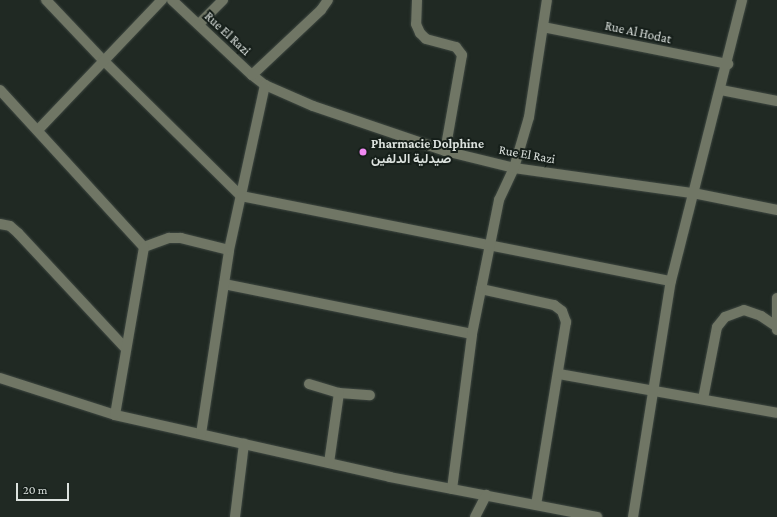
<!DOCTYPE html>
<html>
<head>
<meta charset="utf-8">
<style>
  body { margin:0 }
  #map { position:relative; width:777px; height:517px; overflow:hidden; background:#202923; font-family:"Crimson Pro",Vazirmatn,serif }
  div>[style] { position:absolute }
  .roads { filter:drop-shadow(0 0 1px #3e4741) drop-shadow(0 0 1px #3e4741) }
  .minor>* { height:10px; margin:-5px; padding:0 5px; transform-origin:5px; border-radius:5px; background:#707665 }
  .dots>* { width:11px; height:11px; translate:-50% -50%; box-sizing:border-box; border:2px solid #161f1a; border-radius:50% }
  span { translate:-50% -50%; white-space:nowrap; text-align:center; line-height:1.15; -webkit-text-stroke:4px #161f1a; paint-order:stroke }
  .street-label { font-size:13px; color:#dce2de }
  .poi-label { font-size:13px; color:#dce2de; font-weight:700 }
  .left { translate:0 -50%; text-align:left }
  .scale { position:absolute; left:16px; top:483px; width:53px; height:18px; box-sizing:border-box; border:2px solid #dce2de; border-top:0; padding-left:5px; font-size:12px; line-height:14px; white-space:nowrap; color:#dce2de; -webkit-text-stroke:3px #161f1a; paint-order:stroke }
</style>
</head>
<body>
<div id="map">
  <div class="roads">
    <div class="minor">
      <div style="left:46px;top:0;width:83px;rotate:46.5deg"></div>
      <div style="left:103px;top:60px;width:194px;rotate:44.6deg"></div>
      <div style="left:241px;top:196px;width:438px;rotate:11.2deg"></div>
      <div style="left:172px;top:0;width:110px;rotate:43.2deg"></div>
      <div style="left:252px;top:75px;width:16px;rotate:38deg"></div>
      <div style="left:265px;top:85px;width:52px;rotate:23.6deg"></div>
      <div style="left:313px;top:106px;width:139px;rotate:18.8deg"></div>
      <div style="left:445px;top:151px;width:71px;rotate:13.8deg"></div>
      <div style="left:514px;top:168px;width:181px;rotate:8deg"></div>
      <div style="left:693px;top:193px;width:86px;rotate:11.4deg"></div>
      <div style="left:417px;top:0;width:24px;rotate:92deg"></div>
      <div style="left:416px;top:24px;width:10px;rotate:66deg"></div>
      <div style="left:420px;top:33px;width:8px;rotate:45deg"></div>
      <div style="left:426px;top:39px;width:31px;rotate:15deg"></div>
      <div style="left:456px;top:47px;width:10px;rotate:53deg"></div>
      <div style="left:462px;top:55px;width:97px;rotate:100deg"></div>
      <div style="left:199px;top:24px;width:34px;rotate:-45deg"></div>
      <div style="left:543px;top:27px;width:189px;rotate:11.3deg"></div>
      <div style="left:252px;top:75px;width:95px;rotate:-43.3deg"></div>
      <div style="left:321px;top:10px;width:12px;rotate:-55deg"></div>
      <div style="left:0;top:90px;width:213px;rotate:47.5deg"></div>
      <div style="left:721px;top:90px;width:57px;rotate:11.1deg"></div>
      <div style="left:38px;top:130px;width:180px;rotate:-46.4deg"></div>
      <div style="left:0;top:224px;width:10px;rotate:11deg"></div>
      <div style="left:10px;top:226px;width:11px;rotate:41deg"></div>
      <div style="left:18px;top:233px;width:158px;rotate:47deg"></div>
      <div style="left:144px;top:247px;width:27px;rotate:-20deg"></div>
      <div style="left:169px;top:238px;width:12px"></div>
      <div style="left:181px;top:238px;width:49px;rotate:14deg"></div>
      <div style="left:224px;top:284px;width:253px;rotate:11.4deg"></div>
      <div style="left:481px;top:289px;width:75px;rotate:12.4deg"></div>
      <div style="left:554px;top:305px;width:10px;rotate:37deg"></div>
      <div style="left:562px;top:311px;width:12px;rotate:70deg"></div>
      <div style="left:566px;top:322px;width:185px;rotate:99.3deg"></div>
      <div style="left:777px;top:330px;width:32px;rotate:-90deg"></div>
      <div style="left:559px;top:374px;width:221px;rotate:10.1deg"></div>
      <div style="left:0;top:378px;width:121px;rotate:17.8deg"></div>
      <div style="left:115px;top:415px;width:282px;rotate:12.7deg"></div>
      <div style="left:390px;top:477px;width:211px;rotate:10.9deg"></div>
      <div style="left:309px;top:384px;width:31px;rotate:17deg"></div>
      <div style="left:339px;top:393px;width:31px;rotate:4deg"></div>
      <div style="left:703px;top:399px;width:73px;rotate:-79deg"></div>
      <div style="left:717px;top:327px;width:13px;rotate:-51deg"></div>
      <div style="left:725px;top:317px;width:20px;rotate:-20deg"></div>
      <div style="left:744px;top:310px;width:18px;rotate:19deg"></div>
      <div style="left:761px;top:316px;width:18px;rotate:34deg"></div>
      <div style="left:115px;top:415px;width:170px;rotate:-80.2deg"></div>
      <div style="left:201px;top:434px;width:186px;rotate:-81.3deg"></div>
      <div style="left:229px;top:250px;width:169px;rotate:-77.7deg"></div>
      <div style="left:329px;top:463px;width:71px;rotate:-81.9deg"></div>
      <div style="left:452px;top:489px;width:156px;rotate:-82.6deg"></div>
      <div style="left:472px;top:334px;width:137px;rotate:-78.6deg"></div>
      <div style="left:499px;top:200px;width:35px;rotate:-65deg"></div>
      <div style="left:514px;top:168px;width:53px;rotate:-73.6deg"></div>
      <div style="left:529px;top:117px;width:118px;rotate:-81.3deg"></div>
      <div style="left:235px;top:517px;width:74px;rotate:-83deg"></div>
      <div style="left:475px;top:517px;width:25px;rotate:-63deg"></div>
      <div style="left:633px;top:517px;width:239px;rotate:-80.9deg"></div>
      <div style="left:671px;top:281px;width:290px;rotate:-75.8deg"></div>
    </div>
  </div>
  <div class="dots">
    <div style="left:363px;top:152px;background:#f18af3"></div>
  </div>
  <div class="street-label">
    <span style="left:638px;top:33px;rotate:12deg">Rue Al Hodat</span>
    <span style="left:227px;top:34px;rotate:43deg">Rue El Razi</span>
    <span style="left:527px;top:155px;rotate:10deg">Rue El Razi</span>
  </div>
  <div class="poi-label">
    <span class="left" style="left:371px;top:152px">Pharmacie Dolphine<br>صيدلية الدلفين</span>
  </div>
  <div class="scale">20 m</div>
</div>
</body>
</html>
